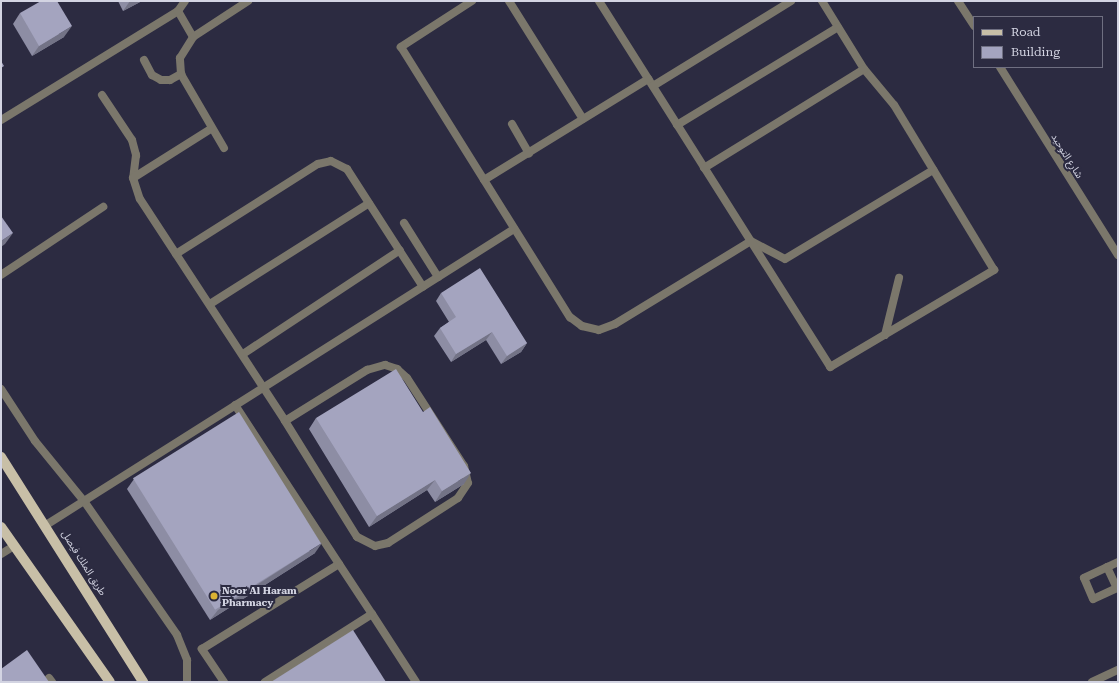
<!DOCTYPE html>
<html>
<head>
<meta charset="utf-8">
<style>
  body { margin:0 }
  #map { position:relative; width:1119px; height:683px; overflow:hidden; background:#2c2b41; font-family:"Roboto Serif","Noto Sans Arabic",serif }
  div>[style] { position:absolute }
  .service>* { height:8px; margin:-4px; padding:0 4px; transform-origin:4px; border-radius:4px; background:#7b776b }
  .minor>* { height:8px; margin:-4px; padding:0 4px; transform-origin:4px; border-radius:4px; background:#7b776b }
  .tertiary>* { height:8px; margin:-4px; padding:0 4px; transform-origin:4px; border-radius:4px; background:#7b776b }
  .primary>* { height:10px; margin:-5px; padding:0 5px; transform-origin:5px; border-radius:5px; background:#c8bfa7 }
  .wall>* { inset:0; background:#8d8da4 }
  .shaded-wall>* { inset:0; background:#737386 }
  .building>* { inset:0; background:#a4a4bf; transform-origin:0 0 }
  .dots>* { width:11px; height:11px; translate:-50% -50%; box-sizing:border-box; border:2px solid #2c2b41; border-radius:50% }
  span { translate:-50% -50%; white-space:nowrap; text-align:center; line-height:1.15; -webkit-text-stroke:4px #2c2b41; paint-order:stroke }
  .street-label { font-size:10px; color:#d3d4e2 }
  .poi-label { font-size:10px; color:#d3d4e2; font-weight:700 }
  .left { translate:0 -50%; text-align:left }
  .frame { position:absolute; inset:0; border:2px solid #d3d4e2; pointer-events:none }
  .legend { position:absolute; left:973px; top:16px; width:130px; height:52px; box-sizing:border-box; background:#2c2b41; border:1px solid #6f6f81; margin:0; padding:5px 7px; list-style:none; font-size:12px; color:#d3d4e2 }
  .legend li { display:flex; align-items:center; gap:8px; height:20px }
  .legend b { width:20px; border:1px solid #6f6f81 }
</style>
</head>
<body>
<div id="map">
  <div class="service">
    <div style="left:178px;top:11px;width:30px;rotate:60deg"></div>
    <div style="left:144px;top:60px;width:17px;rotate:62deg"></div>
    <div style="left:152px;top:75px;width:10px;rotate:29deg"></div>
    <div style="left:161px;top:80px;width:9px"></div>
    <div style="left:170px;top:80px;width:13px;rotate:-29deg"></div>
    <div style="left:102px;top:95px;width:54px;rotate:56.3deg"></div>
    <div style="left:132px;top:140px;width:16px;rotate:75deg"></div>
    <div style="left:136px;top:155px;width:23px;rotate:97deg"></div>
    <div style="left:133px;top:178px;width:22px;rotate:72deg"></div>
    <div style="left:140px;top:199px;width:265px;rotate:56.8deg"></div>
    <div style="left:224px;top:148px;width:86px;rotate:-120.2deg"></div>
    <div style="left:181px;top:74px;width:16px;rotate:-94deg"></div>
    <div style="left:180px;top:58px;width:25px;rotate:-58deg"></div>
    <div style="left:193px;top:37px;width:66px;rotate:-33.2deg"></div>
    <div style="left:133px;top:178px;width:93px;rotate:-32.3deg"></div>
    <div style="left:404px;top:223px;width:64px;rotate:57.8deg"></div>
    <div style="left:176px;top:254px;width:168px;rotate:-32.4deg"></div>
    <div style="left:318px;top:164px;width:13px;rotate:-13deg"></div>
    <div style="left:331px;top:161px;width:18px;rotate:27deg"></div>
    <div style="left:347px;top:169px;width:140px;rotate:57.2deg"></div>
    <div style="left:1px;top:275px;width:123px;rotate:-33.7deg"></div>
    <div style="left:210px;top:304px;width:188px;rotate:-32.4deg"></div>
    <div style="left:243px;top:354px;width:188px;rotate:-33.5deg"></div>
    <div style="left:385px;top:365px;width:13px;rotate:18deg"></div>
    <div style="left:397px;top:369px;width:13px;rotate:42deg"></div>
    <div style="left:407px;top:378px;width:105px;rotate:57.1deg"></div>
    <div style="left:464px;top:466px;width:17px;rotate:77deg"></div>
    <div style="left:468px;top:483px;width:18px;rotate:124deg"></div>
    <div style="left:458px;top:498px;width:83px;rotate:147.3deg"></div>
    <div style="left:388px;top:543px;width:13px;rotate:167deg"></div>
    <div style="left:375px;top:546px;width:20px;rotate:-153deg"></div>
    <div style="left:357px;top:537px;width:137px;rotate:-121.8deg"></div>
    <div style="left:285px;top:421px;width:97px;rotate:-31.9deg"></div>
    <div style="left:367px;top:370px;width:19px;rotate:-16deg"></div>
    <div style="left:1px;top:389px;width:62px;rotate:56.8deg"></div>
    <div style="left:35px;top:441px;width:77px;rotate:50.8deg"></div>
    <div style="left:84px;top:501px;width:163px;rotate:55.2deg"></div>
    <div style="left:177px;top:635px;width:27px;rotate:68deg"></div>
    <div style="left:187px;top:660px;width:22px;rotate:90deg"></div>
    <div style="left:235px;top:405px;width:190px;rotate:56.8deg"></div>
    <div style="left:372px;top:614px;width:81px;rotate:57.1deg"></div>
    <div style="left:49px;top:678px;width:5px;rotate:53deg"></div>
    <div style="left:224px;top:682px;width:40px;rotate:-124deg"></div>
    <div style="left:202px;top:649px;width:161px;rotate:-31.8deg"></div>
    <div style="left:339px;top:564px;width:60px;rotate:56.6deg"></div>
    <div style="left:372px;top:614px;width:127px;rotate:147.6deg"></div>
  </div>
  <div class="minor">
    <div style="left:472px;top:1px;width:85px;rotate:147.1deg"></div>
    <div style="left:401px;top:47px;width:319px;rotate:58deg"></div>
    <div style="left:570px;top:317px;width:15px;rotate:37deg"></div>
    <div style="left:582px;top:326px;width:17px;rotate:13deg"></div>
    <div style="left:599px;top:330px;width:17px;rotate:-21deg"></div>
    <div style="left:615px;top:324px;width:159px;rotate:-31.4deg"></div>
    <div style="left:751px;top:241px;width:38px;rotate:28deg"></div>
    <div style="left:785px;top:259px;width:173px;rotate:-31deg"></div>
    <div style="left:509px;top:1px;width:139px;rotate:57.9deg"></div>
    <div style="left:599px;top:1px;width:433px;rotate:57.7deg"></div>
    <div style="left:830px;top:367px;width:191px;rotate:-30.6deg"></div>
    <div style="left:994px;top:270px;width:193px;rotate:-121.2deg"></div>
    <div style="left:894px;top:105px;width:47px;rotate:-129.8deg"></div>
    <div style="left:864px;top:69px;width:80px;rotate:-121.7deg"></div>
    <div style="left:653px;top:86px;width:162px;rotate:-31.6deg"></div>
    <div style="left:1px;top:120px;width:208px;rotate:-31.6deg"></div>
    <div style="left:178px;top:11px;width:12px;rotate:-55deg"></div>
    <div style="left:512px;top:124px;width:34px;rotate:60deg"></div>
    <div style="left:677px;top:125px;width:188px;rotate:-31.3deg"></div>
    <div style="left:704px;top:168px;width:188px;rotate:-31.7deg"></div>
    <div style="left:484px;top:180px;width:193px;rotate:-31.6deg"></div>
    <div style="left:885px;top:335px;width:59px;rotate:-76.2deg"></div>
    <div style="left:46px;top:525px;width:554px;rotate:-32.31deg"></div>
    <div style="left:1px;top:554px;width:15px;rotate:-32deg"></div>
    <div style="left:1107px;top:567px;width:23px;rotate:65deg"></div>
    <div style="left:1117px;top:588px;width:26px;rotate:155deg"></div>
    <div style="left:1093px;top:599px;width:23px;rotate:-113deg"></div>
    <div style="left:1084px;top:578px;width:38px;rotate:-25deg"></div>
    <div style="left:1092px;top:682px;width:29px;rotate:-25deg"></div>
  </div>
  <div class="tertiary">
    <div style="left:958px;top:1px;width:30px;rotate:57deg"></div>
    <div style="left:1000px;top:67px;width:222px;rotate:57.9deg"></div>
  </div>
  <div class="primary">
    <div style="left:1px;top:457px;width:266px;rotate:57.7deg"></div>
    <div style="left:1px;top:527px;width:189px;rotate:54.9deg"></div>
  </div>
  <div class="wall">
    <div style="clip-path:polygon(118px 1px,142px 1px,123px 11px)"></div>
    <div style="clip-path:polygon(20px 13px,64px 37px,32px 56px,13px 24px)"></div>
    <div style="clip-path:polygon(441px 293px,527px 343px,521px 352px,501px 364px,486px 340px,451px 362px,434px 336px,440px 328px,449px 322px,436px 301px)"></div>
    <div style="clip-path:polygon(316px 418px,464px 484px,435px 502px,427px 490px,369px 527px,309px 429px)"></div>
    <div style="clip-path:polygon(134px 479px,315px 553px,210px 620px,127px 489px)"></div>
  </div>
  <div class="shaded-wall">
    <div style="clip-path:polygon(130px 1px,142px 1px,123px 11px)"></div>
    <div style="clip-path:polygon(72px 26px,64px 37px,32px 56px,39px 46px)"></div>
    <div style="clip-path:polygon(13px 233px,5px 244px,1px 247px,1px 241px)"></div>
    <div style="clip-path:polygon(492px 332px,486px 340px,451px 362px,456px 354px)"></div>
    <div style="clip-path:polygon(527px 343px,521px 352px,501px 364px,507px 356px)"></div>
    <div style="clip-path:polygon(471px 473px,464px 484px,435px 502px,442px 491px)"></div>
    <div style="clip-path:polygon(435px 480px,427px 490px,369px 527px,377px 516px)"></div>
    <div style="clip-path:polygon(322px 543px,315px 553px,210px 620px,218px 610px)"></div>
  </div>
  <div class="building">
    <div style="clip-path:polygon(41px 1px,57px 1px,72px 26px,39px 46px,20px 13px)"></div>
    <div style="clip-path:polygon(1px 61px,4px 66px,1px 68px)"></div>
    <div style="clip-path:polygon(1px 216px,13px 233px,1px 241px)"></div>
    <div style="clip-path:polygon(480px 268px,527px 343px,507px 356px,492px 332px,456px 354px,440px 328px,456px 317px,441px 293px)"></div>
    <div style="clip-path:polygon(396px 369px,423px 412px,430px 407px,471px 473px,442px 491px,435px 480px,377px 516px,316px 418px)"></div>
    <div style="left:239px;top:412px;width:155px;height:125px;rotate:58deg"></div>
    <div style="clip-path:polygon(353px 630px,386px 682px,271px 682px)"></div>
    <div style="clip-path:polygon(27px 650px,49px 682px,1px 682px,1px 669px)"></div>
  </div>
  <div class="dots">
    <div style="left:214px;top:596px;background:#dbb233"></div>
  </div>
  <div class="street-label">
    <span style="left:1067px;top:156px;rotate:58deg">شارع التوحيد</span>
    <span style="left:84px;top:563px;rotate:58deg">طريق الملك فيصل</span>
  </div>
  <div class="poi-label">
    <span class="left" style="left:222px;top:596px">Noor Al Haram<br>Pharmacy</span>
  </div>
  <div class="frame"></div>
  <ul class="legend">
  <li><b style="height:5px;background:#c8bfa7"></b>Road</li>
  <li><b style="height:11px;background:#a4a4bf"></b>Building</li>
  </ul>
</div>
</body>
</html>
